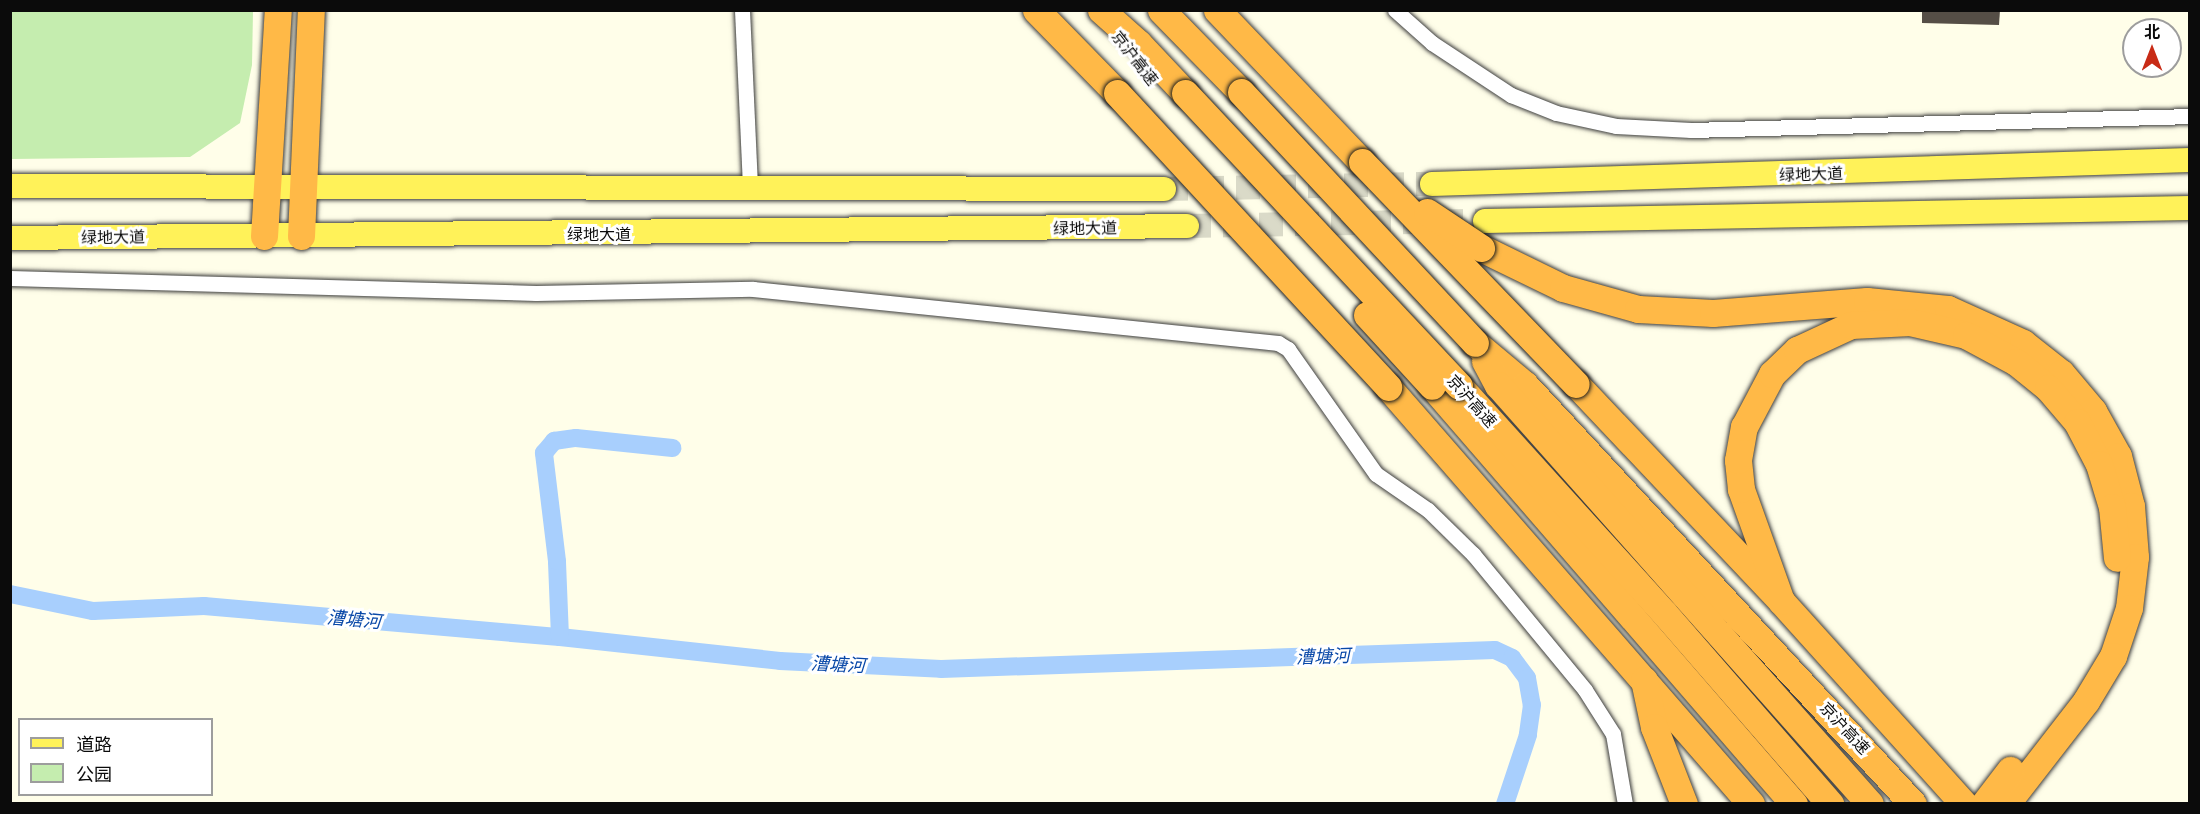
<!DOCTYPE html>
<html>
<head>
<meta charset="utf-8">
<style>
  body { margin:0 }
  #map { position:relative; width:2200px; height:814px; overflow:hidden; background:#fffee9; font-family:"Noto Serif","Noto Sans SC",serif }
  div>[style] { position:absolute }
  .green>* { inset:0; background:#c5edaf }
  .canal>* { height:18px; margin:-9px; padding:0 9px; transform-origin:9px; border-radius:9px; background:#a8cffd }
  .building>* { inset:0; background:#554e46 }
  .primary-tunnel>* { height:24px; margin-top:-12px; transform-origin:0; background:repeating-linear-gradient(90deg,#dadac8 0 24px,transparent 0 36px) }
  .roads { filter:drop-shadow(0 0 2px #3e3e3e) drop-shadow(0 0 2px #3e3e3e) }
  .street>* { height:15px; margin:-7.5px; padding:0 7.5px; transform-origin:7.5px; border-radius:7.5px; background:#fff }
  .primary>* { height:24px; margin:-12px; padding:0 12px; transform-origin:12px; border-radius:12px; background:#fff259 }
  .highway>* { height:27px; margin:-13.5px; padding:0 13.5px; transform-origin:13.5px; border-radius:13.5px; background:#ffb947 }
  .bridges { filter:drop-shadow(0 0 2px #1c1c1c) drop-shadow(0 0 2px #1c1c1c) }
  .highway-bridge>* { height:27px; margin:-13.5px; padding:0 13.5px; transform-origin:13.5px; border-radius:13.5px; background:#ffb947 }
  span { translate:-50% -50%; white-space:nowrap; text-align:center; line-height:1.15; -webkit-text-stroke:6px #fff; paint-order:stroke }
  .street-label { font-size:16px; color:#0b0b0b }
  .water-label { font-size:18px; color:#0948a8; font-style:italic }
  .frame { position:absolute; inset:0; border:12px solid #0b0b0b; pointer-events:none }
  .legend { position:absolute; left:18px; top:718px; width:195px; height:78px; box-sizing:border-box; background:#fff; border:2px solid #9d9d9d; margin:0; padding:8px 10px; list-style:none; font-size:18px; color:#0b0b0b }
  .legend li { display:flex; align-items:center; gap:12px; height:30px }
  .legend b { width:30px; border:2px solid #9d9d9d }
  .north { position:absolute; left:2122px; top:18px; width:60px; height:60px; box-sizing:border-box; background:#fff; border:2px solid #9d9d9d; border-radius:50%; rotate:0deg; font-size:16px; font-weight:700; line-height:24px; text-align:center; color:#0b0b0b }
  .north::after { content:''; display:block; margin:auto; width:21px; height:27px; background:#c82b16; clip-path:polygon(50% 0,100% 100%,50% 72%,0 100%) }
</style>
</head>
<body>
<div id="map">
  <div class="green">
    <div style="clip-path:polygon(10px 11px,253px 11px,252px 65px,240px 123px,190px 157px,11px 159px)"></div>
  </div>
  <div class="canal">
    <div style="left:10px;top:594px;width:85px;rotate:11.6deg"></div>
    <div style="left:93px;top:611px;width:111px;rotate:-2.6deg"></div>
    <div style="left:204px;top:606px;width:357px;rotate:5deg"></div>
    <div style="left:560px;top:637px;width:221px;rotate:6.2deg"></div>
    <div style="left:780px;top:661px;width:161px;rotate:2.8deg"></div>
    <div style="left:941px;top:669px;width:554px;rotate:-1.96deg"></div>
    <div style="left:1495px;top:650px;width:19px;rotate:25deg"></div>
    <div style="left:1512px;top:658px;width:25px;rotate:53deg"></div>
    <div style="left:1527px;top:678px;width:27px;rotate:80deg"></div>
    <div style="left:1532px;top:705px;width:30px;rotate:98deg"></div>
    <div style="left:1528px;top:735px;width:73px;rotate:108.4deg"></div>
    <div style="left:560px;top:637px;width:76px;rotate:-92.3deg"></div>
    <div style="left:557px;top:561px;width:109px;rotate:-96.9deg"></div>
    <div style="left:544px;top:453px;width:16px;rotate:-50deg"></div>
    <div style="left:554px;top:441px;width:22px;rotate:-8deg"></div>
    <div style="left:576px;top:438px;width:97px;rotate:5.9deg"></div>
  </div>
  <div class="building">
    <div style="clip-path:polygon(1922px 10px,2000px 10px,1999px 25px,1922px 23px)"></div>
  </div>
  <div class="primary-tunnel">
    <div style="left:1164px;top:189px;width:268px;rotate:-1.1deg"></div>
    <div style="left:1187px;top:226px;width:298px;rotate:-1deg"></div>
  </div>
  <div class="roads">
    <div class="street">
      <div style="left:742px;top:10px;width:176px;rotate:87.4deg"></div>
      <div style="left:1395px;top:10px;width:50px;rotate:41.7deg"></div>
      <div style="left:1432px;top:43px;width:95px;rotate:33.4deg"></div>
      <div style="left:1511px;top:95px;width:48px;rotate:21.8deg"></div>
      <div style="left:1556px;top:113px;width:61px;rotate:12.2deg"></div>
      <div style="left:1616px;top:126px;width:75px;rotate:3.1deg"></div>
      <div style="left:1691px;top:130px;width:499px;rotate:-1.6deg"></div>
      <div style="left:10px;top:278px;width:526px;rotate:1.63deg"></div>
      <div style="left:536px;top:293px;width:217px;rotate:-1.1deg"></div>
      <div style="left:753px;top:289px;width:528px;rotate:5.87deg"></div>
      <div style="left:1278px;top:343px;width:12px;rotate:31deg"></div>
      <div style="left:1288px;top:349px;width:153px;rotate:54.9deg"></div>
      <div style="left:1376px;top:474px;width:63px;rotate:34.7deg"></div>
      <div style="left:1428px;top:510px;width:63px;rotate:44.4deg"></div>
      <div style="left:1473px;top:554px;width:176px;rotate:50.5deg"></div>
      <div style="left:1585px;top:690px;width:52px;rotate:57.5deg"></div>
      <div style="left:1613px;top:734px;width:71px;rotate:80.3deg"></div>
    </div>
    <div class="primary">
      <div style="left:1432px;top:184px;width:758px;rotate:-1.81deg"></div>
      <div style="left:10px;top:186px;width:1154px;rotate:0.15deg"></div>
      <div style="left:1485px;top:221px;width:705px;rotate:-1.06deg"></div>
      <div style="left:10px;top:238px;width:1177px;rotate:-0.58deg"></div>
    </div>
    <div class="highway">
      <div style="left:1036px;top:10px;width:116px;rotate:45.7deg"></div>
      <div style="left:1101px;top:10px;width:50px;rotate:41.7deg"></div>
      <div style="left:1138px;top:43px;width:69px;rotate:46.8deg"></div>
      <div style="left:1161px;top:10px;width:115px;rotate:45.7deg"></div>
      <div style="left:1217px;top:10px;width:210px;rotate:46.4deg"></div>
      <div style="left:264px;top:236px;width:226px;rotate:-86.5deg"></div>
      <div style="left:301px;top:236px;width:226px;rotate:-87.5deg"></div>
      <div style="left:1481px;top:248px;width:91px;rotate:26deg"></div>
      <div style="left:1563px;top:288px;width:78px;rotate:15.6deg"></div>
      <div style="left:1638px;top:309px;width:75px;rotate:3.1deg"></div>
      <div style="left:1713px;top:313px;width:154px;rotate:-4.5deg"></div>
      <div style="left:1867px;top:301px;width:81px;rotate:5.6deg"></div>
      <div style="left:1948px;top:309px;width:82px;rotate:24.4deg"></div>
      <div style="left:2023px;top:343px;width:48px;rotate:38.3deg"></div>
      <div style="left:2061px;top:373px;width:50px;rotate:49.9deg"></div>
      <div style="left:2093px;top:411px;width:51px;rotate:60.9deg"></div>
      <div style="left:2118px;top:456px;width:52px;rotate:75.4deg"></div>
      <div style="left:2131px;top:506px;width:51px;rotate:85.5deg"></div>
      <div style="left:2135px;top:557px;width:51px;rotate:96.7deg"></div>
      <div style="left:2129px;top:608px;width:51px;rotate:108.4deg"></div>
      <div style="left:2113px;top:656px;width:52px;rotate:121deg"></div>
      <div style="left:2086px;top:701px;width:130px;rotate:127.8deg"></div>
      <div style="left:1475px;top:343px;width:65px;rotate:40deg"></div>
      <div style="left:1525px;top:385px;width:571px;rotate:47.2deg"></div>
      <div style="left:1485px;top:361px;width:27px;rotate:62deg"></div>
      <div style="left:1498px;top:385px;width:560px;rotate:48.4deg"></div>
      <div style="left:1576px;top:384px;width:299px;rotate:46.6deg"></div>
      <div style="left:1781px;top:601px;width:273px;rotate:48deg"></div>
      <div style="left:1432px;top:386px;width:553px;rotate:49.11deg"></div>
      <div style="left:1459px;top:386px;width:307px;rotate:47.9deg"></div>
      <div style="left:1665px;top:614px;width:252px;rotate:49deg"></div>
      <div style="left:1388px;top:387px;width:553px;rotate:48.96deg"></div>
      <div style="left:1781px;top:601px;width:119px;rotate:-109.7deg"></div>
      <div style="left:1741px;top:489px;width:29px;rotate:-96deg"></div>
      <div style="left:1738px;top:460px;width:34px;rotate:-80deg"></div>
      <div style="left:1744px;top:427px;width:60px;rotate:-62.2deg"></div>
      <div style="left:1772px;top:374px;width:35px;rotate:-44deg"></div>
      <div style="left:1797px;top:350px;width:60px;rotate:-24.8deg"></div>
      <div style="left:1851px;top:325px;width:59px;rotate:-2.9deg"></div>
      <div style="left:1910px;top:322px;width:57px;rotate:13.1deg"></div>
      <div style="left:1966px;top:335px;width:57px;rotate:28.4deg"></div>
      <div style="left:2016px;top:362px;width:41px;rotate:39.1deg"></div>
      <div style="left:2048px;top:388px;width:45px;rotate:49.5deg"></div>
      <div style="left:2077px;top:422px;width:47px;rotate:62.4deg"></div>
      <div style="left:2099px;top:464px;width:45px;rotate:73.2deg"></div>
      <div style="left:2112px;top:507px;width:51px;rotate:84.4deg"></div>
      <div style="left:1644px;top:680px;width:48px;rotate:78deg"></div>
      <div style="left:1654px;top:727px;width:83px;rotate:68.7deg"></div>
      <div style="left:1984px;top:804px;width:43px;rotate:-52.6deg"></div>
    </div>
  </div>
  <div class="bridges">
    <div class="highway-bridge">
      <div style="left:1241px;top:92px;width:343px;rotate:47deg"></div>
      <div style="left:1117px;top:93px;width:400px;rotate:47.3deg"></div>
      <div style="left:1185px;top:93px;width:401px;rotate:46.9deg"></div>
      <div style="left:1362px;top:162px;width:308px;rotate:46.1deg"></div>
      <div style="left:1427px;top:212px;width:65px;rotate:33.7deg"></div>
      <div style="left:1367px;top:315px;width:96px;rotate:47.5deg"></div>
    </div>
  </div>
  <div class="street-label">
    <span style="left:1135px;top:58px;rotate:52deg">京沪高速</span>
    <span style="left:1811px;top:174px;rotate:-2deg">绿地大道</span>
    <span style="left:1085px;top:228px;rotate:-1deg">绿地大道</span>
    <span style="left:599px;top:234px">绿地大道</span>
    <span style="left:113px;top:237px;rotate:-1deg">绿地大道</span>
    <span style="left:1472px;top:401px;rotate:48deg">京沪高速</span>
    <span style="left:1845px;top:728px;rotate:47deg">京沪高速</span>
  </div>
  <div class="water-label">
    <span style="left:354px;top:619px;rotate:5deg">漕塘河</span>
    <span style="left:1323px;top:656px;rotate:-2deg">漕塘河</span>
    <span style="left:838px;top:664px;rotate:3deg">漕塘河</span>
  </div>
  <div class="frame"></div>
  <ul class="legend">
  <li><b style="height:8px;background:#fff259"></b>道路</li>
  <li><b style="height:16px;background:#c5edaf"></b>公园</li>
  </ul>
  <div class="north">北</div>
</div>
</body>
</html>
